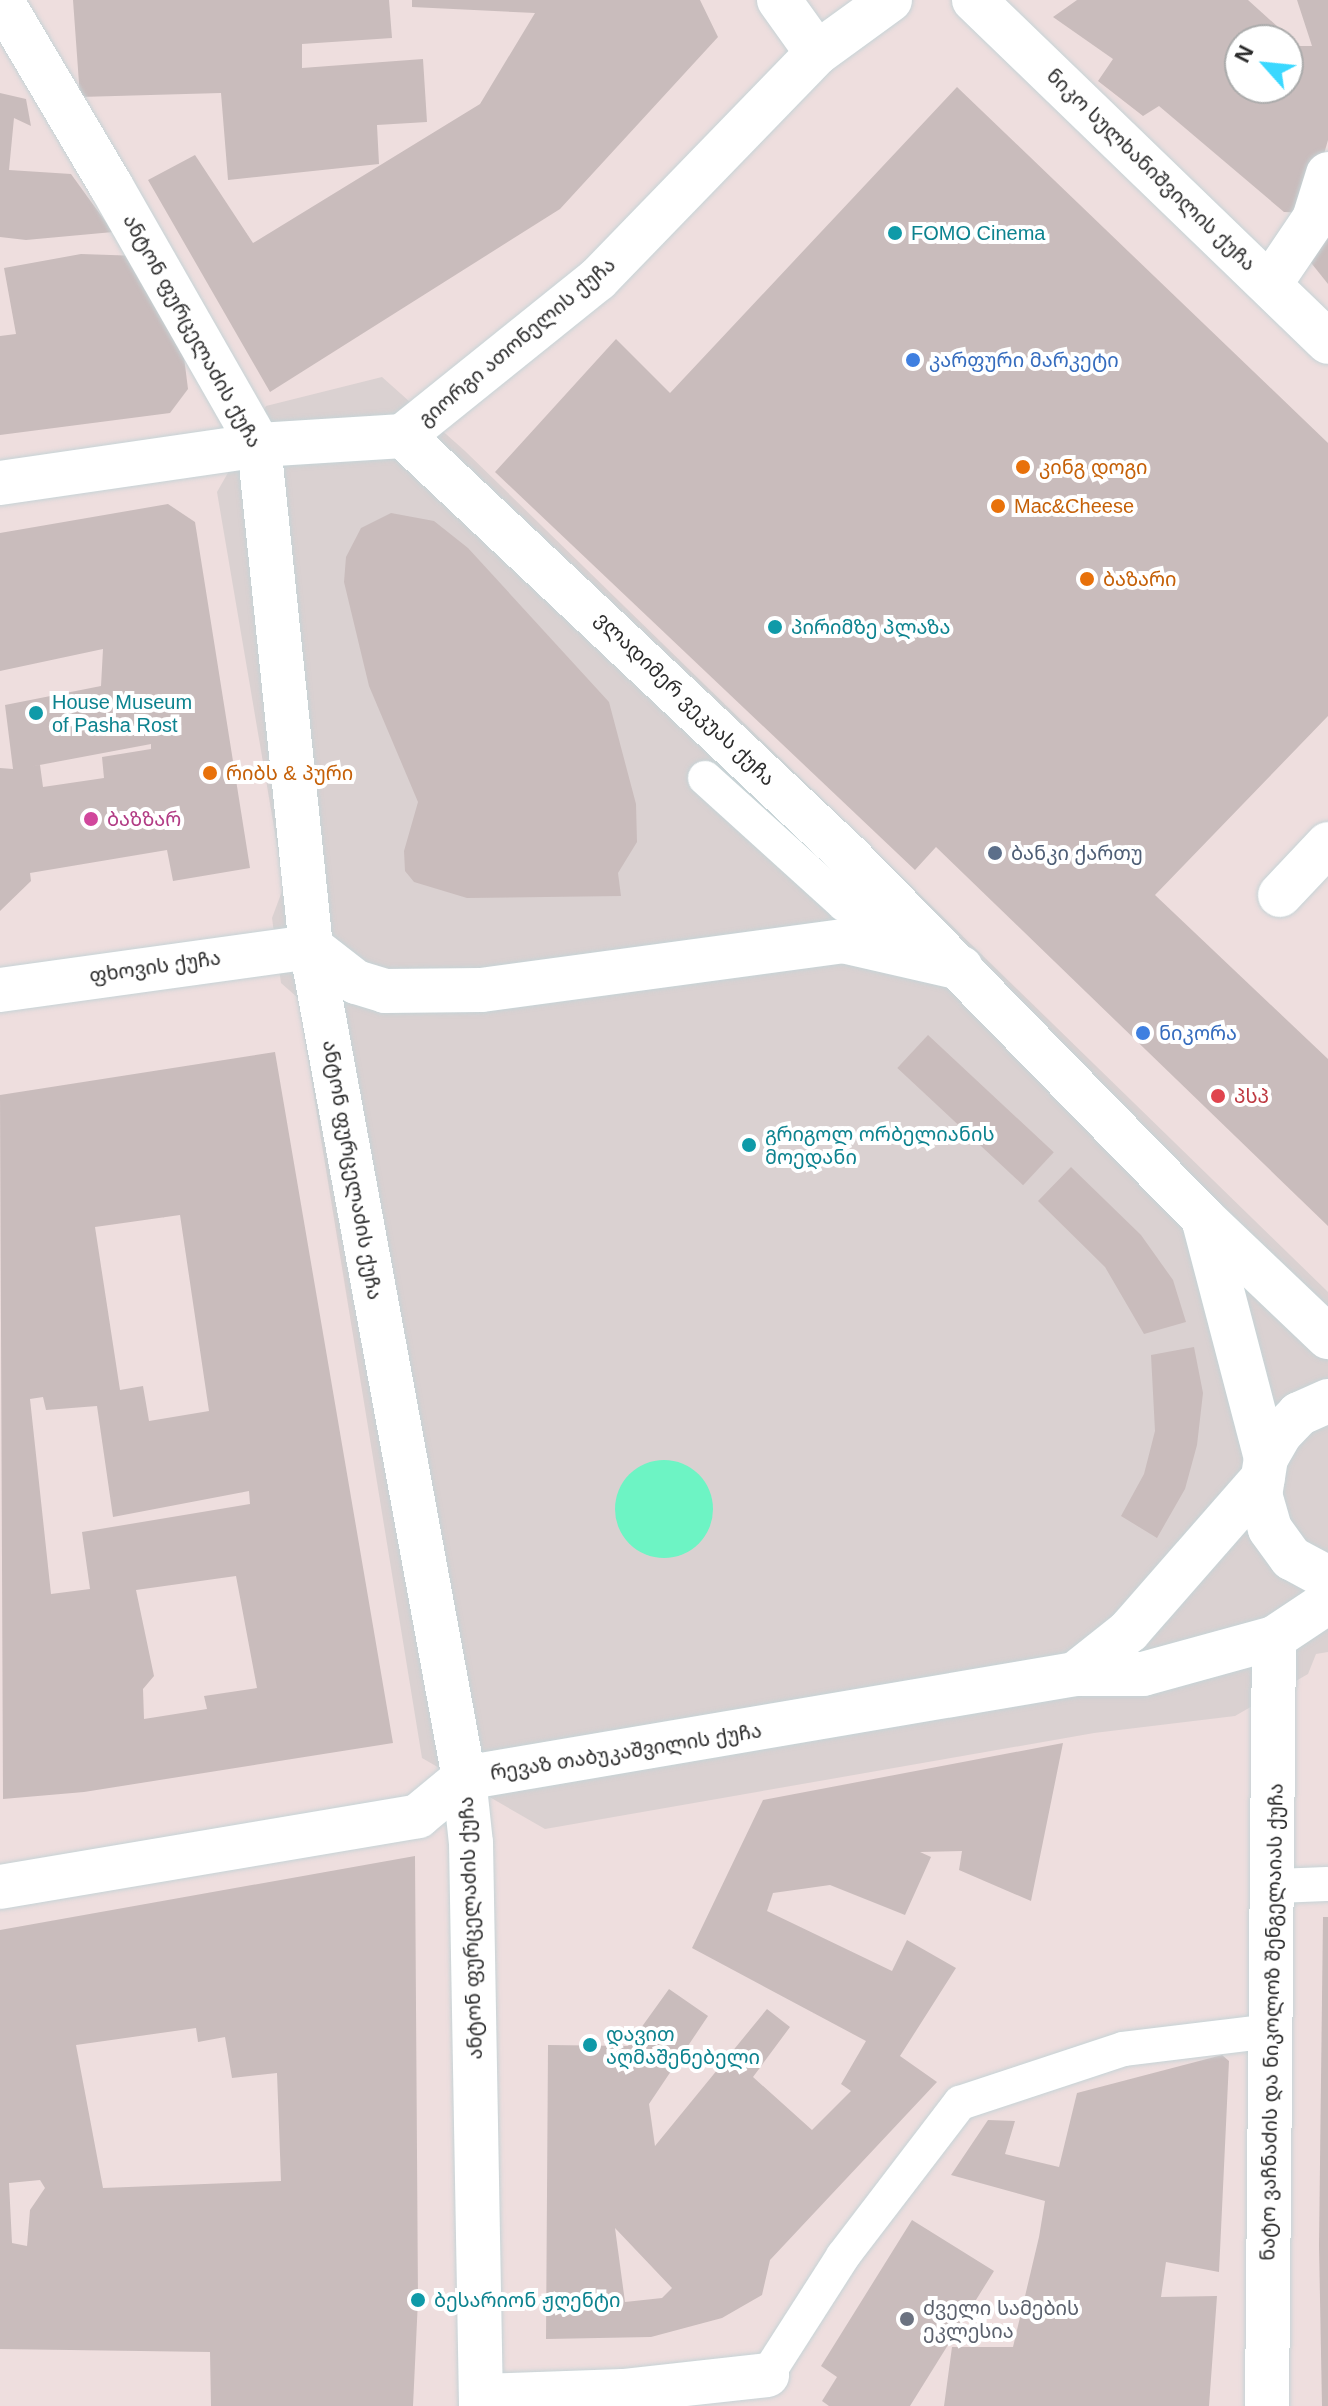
<!DOCTYPE html>
<html>
<head>
<meta charset="utf-8">
<style>
  body { margin:0 }
  #map { position:relative; width:1328px; height:2406px; overflow:hidden; background:#eedede; font-family:Arial,"Noto Sans Georgian",sans-serif }
  div>[style] { position:absolute }
  .plaza>* { inset:0; background:#dad1d1 }
  .water>* { inset:0; background:#6df4c4 }
  .round { border-radius:50% }
  .building>* { inset:0; background:#c9bcbc; transform-origin:0 0 }
  .roads { filter:drop-shadow(0 0 2px #c6d3d6) drop-shadow(0 0 2px #c6d3d6) }
  .service>* { height:34px; margin:-17px; padding:0 17px; transform-origin:17px; border-radius:17px; background:#fff }
  .pedestrian>* { height:44px; margin:-22px; padding:0 22px; transform-origin:22px; border-radius:22px; background:#fff }
  .minor>* { height:44px; margin:-22px; padding:0 22px; transform-origin:22px; border-radius:22px; background:#fff }
  .dots>* { width:22px; height:22px; translate:-50% -50%; box-sizing:border-box; border:4px solid #fff; border-radius:50% }
  span { translate:-50% -50%; white-space:nowrap; text-align:center; line-height:1.15; -webkit-text-stroke:8px #fff; paint-order:stroke }
  .street-label { font-size:20px; color:#2c2c2c }
  .culture-label { font-size:20px; color:#0d838f }
  .left { translate:0 -50%; text-align:left }
  .shop-label { font-size:20px; color:#366cbe }
  .food-label { font-size:20px; color:#c56008 }
  .hotel-label { font-size:20px; color:#b23c85 }
  .service-label { font-size:20px; color:#4e5e75 }
  .health-label { font-size:20px; color:#be3a42 }
  .worship-label { font-size:20px; color:#5b616d }
  .north { position:absolute; left:1224px; top:24px; width:80px; height:80px; box-sizing:border-box; background:#fff; border:2px solid #ababab; border-radius:50%; rotate:297deg; font-size:22px; font-weight:700; line-height:32px; text-align:center; color:#2c2c2c }
  .north::after { content:''; display:block; margin:auto; width:28px; height:36px; background:#3ad8ff; clip-path:polygon(50% 0,100% 100%,50% 72%,0 100%) }
</style>
</head>
<body>
<div id="map">
  <div class="plaza">
    <div style="clip-path:polygon(382px 377px,465px 451px,1328px 1292px,1328px 1652px,1316px 1654px,1308px 1674px,1235px 1716px,1094px 1733px,545px 1829px,422px 1758px,298px 998px,281px 983px,272px 918px,284px 886px,217px 492px,266px 406px)"></div>
  </div>
  <div class="water">
    <div class="round" style="left:615px;top:1460px;width:98px;height:98px"></div>
  </div>
  <div class="building">
    <div style="clip-path:polygon(73px 0,389px 0,392px 38px,302px 44px,302px 68px,423px 59px,427px 122px,377px 125px,379px 164px,228px 180px,221px 93px,80px 97px)"></div>
    <div style="clip-path:polygon(412px 0,700px 0,718px 37px,560px 209px,270px 392px,148px 180px,195px 155px,253px 243px,480px 104px,535px 13px,412px 7px)"></div>
    <div style="clip-path:polygon(evenodd,1077px 0,1248px 0,1299px 46px,1312px 46px,1297px 0,1328px 0,1328px 140px,1307px 213px,1284px 212px,1159px 106px,1143px 116px,1098px 81px,1113px 59px,1053px 17px,1077px 0,1240px 40px,1288px 40px,1288px 88px,1240px 88px,1240px 40px)"></div>
    <div style="clip-path:polygon(957px 87px,1328px 443px,1328px 716px,1155px 895px,1328px 1059px,1328px 1226px,936px 847px,915px 870px,495px 472px,616px 339px,670px 393px)"></div>
    <div style="clip-path:polygon(0 93px,26px 99px,31px 126px,14px 118px,9px 170px,71px 174px,113px 232px,26px 240px,0 237px)"></div>
    <div style="clip-path:polygon(1328px 210px,1328px 284px,1308px 259px)"></div>
    <div style="clip-path:polygon(81px 254px,140px 256px,182px 341px,188px 389px,170px 413px,0 435px,0 336px,16px 334px,4px 268px)"></div>
    <div style="clip-path:polygon(evenodd,168px 504px,195px 522px,250px 868px,173px 881px,167px 850px,30px 873px,31px 881px,0 911px,0 768px,13px 769px,5px 705px,101px 686px,103px 649px,0 671px,0 533px,168px 504px,151px 744px,151px 749px,102px 757px,104px 778px,43px 787px,40px 765px,29px 767px,151px 744px)"></div>
    <div style="clip-path:polygon(391px 513px,434px 521px,468px 548px,609px 702px,636px 804px,637px 842px,618px 873px,621px 896px,467px 898px,414px 882px,405px 871px,404px 851px,418px 802px,369px 686px,344px 582px,346px 557px,361px 528px)"></div>
    <div style="left:928px;top:1035px;width:172px;height:45px;rotate:43deg"></div>
    <div style="clip-path:polygon(evenodd,275px 1052px,393px 1743px,84px 1792px,3px 1799px,0 1095px,275px 1052px,180px 1215px,209px 1411px,149px 1421px,143px 1386px,120px 1390px,95px 1227px,180px 1215px,275px 1052px,43px 1397px,46px 1410px,97px 1406px,113px 1517px,249px 1491px,250px 1504px,82px 1532px,90px 1589px,51px 1594px,30px 1399px,43px 1397px,275px 1052px,236px 1576px,257px 1688px,204px 1696px,207px 1709px,144px 1719px,143px 1689px,154px 1676px,136px 1590px,236px 1576px)"></div>
    <div style="clip-path:polygon(1071px 1167px,1141px 1235px,1173px 1280px,1186px 1322px,1144px 1334px,1105px 1267px,1038px 1201px)"></div>
    <div style="clip-path:polygon(1194px 1347px,1203px 1393px,1197px 1445px,1185px 1489px,1157px 1538px,1121px 1516px,1144px 1474px,1155px 1431px,1151px 1355px)"></div>
    <div style="clip-path:polygon(evenodd,1063px 1743px,1031px 1901px,959px 1870px,962px 1851px,920px 1852px,931px 1857px,905px 1915px,830px 1885px,773px 1893px,767px 1911px,892px 1971px,907px 1940px,956px 1968px,900px 2056px,937px 2082px,770px 2260px,762px 2295px,722px 2318px,651px 2337px,546px 2339px,548px 2045px,628px 2046px,669px 1989px,708px 2016px,649px 2104px,655px 2146px,767px 2009px,790px 2027px,753px 2077px,812px 2130px,851px 2091px,841px 2084px,866px 2041px,692px 1948px,763px 1800px,1063px 1743px,615px 2228px,672px 2288px,662px 2298px,625px 2302px,615px 2228px)"></div>
    <div style="clip-path:polygon(evenodd,415px 1856px,418px 2300px,413px 2406px,211px 2406px,210px 2352px,0 2349px,0 1930px,415px 1856px,196px 2028px,198px 2042px,225px 2037px,232px 2078px,277px 2073px,281px 2181px,103px 2188px,76px 2045px,196px 2028px,415px 1856px,40px 2180px,45px 2188px,30px 2210px,27px 2246px,12px 2243px,9px 2183px,40px 2180px)"></div>
    <div style="clip-path:polygon(1323px 1917px,1328px 1917px,1328px 2406px,1322px 2406px,1319px 2245px)"></div>
    <div style="clip-path:polygon(1222px 2055px,1229px 2061px,1219px 2272px,1166px 2262px,1161px 2297px,1217px 2296px,1209px 2406px,944px 2406px,952px 2347px,1013px 2347px,1039px 2237px,1045px 2201px,951px 2175px,988px 2120px,1015px 2121px,1005px 2154px,1059px 2167px,1077px 2093px)"></div>
    <div style="clip-path:polygon(912px 2220px,994px 2271px,910px 2406px,829px 2406px,822px 2401px,837px 2377px,821px 2366px)"></div>
  </div>
  <div class="roads">
    <div class="service">
      <div style="left:705px;top:778px;width:188px;rotate:42.2deg"></div>
      <div style="left:844px;top:904px;width:92px;rotate:29.4deg"></div>
      <div style="left:1275px;top:1886px;width:53px;rotate:-2.2deg"></div>
      <div style="left:767px;top:2375px;width:141px;rotate:-57.4deg"></div>
      <div style="left:843px;top:2256px;width:193px;rotate:-52.6deg"></div>
      <div style="left:960px;top:2103px;width:172px;rotate:-18.3deg"></div>
      <div style="left:1123px;top:2049px;width:150px;rotate:-6.9deg"></div>
    </div>
    <div class="pedestrian">
      <div style="left:111px;top:186px;width:298px;rotate:60.3deg"></div>
      <div style="left:259px;top:445px;width:505px;rotate:84.09deg"></div>
      <div style="left:311px;top:947px;width:845px;rotate:79.57deg"></div>
      <div style="left:0;top:483px;width:262px;rotate:-8.3deg"></div>
      <div style="left:259px;top:445px;width:144px;rotate:-3.6deg"></div>
      <div style="left:0;top:990px;width:314px;rotate:-7.9deg"></div>
      <div style="left:311px;top:947px;width:57px;rotate:37.9deg"></div>
      <div style="left:356px;top:982px;width:30px;rotate:17deg"></div>
      <div style="left:385px;top:991px;width:96px;rotate:-0.6deg"></div>
      <div style="left:481px;top:990px;width:365px;rotate:-7.7deg"></div>
      <div style="left:843px;top:941px;width:121px;rotate:12.9deg"></div>
    </div>
    <div class="minor">
      <div style="left:1px;top:0;width:216px;rotate:59.4deg"></div>
      <div style="left:779px;top:0;width:65px;rotate:54.4deg"></div>
      <div style="left:890px;top:0;width:90px;rotate:144deg"></div>
      <div style="left:817px;top:53px;width:315px;rotate:134.1deg"></div>
      <div style="left:598px;top:279px;width:250px;rotate:141.2deg"></div>
      <div style="left:403px;top:436px;width:614px;rotate:43.28deg"></div>
      <div style="left:850px;top:857px;width:505px;rotate:45.64deg"></div>
      <div style="left:1203px;top:1218px;width:173px;rotate:43.6deg"></div>
      <div style="left:974px;top:0;width:492px;rotate:44deg"></div>
      <div style="left:1270px;top:284px;width:78px;rotate:-55.9deg"></div>
      <div style="left:1314px;top:219px;width:47px;rotate:-72.7deg"></div>
      <div style="left:1280px;top:895px;width:70px;rotate:-46.7deg"></div>
      <div style="left:1203px;top:1218px;width:248px;rotate:75.3deg"></div>
      <div style="left:1328px;top:1401px;width:32px;rotate:156deg"></div>
      <div style="left:1299px;top:1414px;width:28px;rotate:134deg"></div>
      <div style="left:1280px;top:1434px;width:28px;rotate:120deg"></div>
      <div style="left:1266px;top:1458px;width:36px;rotate:99deg"></div>
      <div style="left:1260px;top:1494px;width:36px;rotate:74deg"></div>
      <div style="left:1270px;top:1529px;width:36px;rotate:54deg"></div>
      <div style="left:1291px;top:1558px;width:42px;rotate:28.4deg"></div>
      <div style="left:1075px;top:1674px;width:69px;rotate:-38.5deg"></div>
      <div style="left:1129px;top:1631px;width:203px;rotate:-48.8deg"></div>
      <div style="left:464px;top:1778px;width:65px;rotate:83.9deg"></div>
      <div style="left:471px;top:1843px;width:563px;rotate:88.98deg"></div>
      <div style="left:0;top:1887px;width:424px;rotate:-9.6deg"></div>
      <div style="left:418px;top:1816px;width:60px;rotate:-39.6deg"></div>
      <div style="left:464px;top:1778px;width:620px;rotate:-9.66deg"></div>
      <div style="left:1075px;top:1674px;width:68px"></div>
      <div style="left:1143px;top:1674px;width:136px;rotate:-15.4deg"></div>
      <div style="left:1274px;top:1638px;width:65px;rotate:-33.7deg"></div>
      <div style="left:482px;top:2396px;width:141px;rotate:-2deg"></div>
      <div style="left:623px;top:2391px;width:145px;rotate:-6.3deg"></div>
      <div style="left:1267px;top:2406px;width:768px;rotate:-89.48deg"></div>
    </div>
  </div>
  <div class="dots">
    <div style="left:895px;top:233px;background:#0f9aa8"></div>
    <div style="left:913px;top:360px;background:#3f7fe0"></div>
    <div style="left:1023px;top:467px;background:#e8710a"></div>
    <div style="left:998px;top:506px;background:#e8710a"></div>
    <div style="left:1087px;top:579px;background:#e8710a"></div>
    <div style="left:775px;top:627px;background:#0f9aa8"></div>
    <div style="left:36px;top:713px;background:#0f9aa8"></div>
    <div style="left:210px;top:773px;background:#e8710a"></div>
    <div style="left:91px;top:819px;background:#d1479c"></div>
    <div style="left:995px;top:853px;background:#5c6f8a"></div>
    <div style="left:1143px;top:1033px;background:#3f7fe0"></div>
    <div style="left:1218px;top:1096px;background:#e0444e"></div>
    <div style="left:749px;top:1145px;background:#0f9aa8"></div>
    <div style="left:590px;top:2045px;background:#0f9aa8"></div>
    <div style="left:418px;top:2300px;background:#0f9aa8"></div>
    <div style="left:907px;top:2319px;background:#6b7280"></div>
  </div>
  <div class="street-label">
    <span style="left:1151px;top:170px;rotate:44deg">ნიკო სულხანიშვილის ქუჩა</span>
    <span style="left:192px;top:331px;rotate:61deg">ანტონ ფურცელაძის ქუჩა</span>
    <span style="left:517px;top:342px;rotate:-40deg">გიორგი ათონელის ქუჩა</span>
    <span style="left:685px;top:699px;rotate:44deg">ვლადიმერ ვეკუას ქუჩა</span>
    <span style="left:155px;top:967px;rotate:-8deg">ფხოვის ქუჩა</span>
    <span style="left:352px;top:1170px;rotate:80deg">ანტონ ფურცელაძის ქუჩა</span>
    <span style="left:626px;top:1752px;rotate:-9deg">რევაზ თაბუკაშვილის ქუჩა</span>
    <span style="left:471px;top:1928px;rotate:-92deg">ანტონ ფურცელაძის ქუჩა</span>
    <span style="left:1272px;top:2022px;rotate:-89deg">ნატო ვაჩნაძის და ნიკოლოზ შენგელაიას ქუჩა</span>
  </div>
  <div class="culture-label">
    <span class="left" style="left:911px;top:233px">FOMO Cinema</span>
    <span class="left" style="left:791px;top:627px">პირიმზე პლაზა</span>
    <span class="left" style="left:52px;top:714px">House Museum<br>of Pasha Rost</span>
    <span class="left" style="left:765px;top:1146px">გრიგოლ ორბელიანის<br>მოედანი</span>
    <span class="left" style="left:606px;top:2046px">დავით<br>აღმაშენებელი</span>
    <span class="left" style="left:434px;top:2300px">ბესარიონ ჟღენტი</span>
  </div>
  <div class="shop-label">
    <span class="left" style="left:929px;top:360px">კარფური მარკეტი</span>
    <span class="left" style="left:1159px;top:1033px">ნიკორა</span>
  </div>
  <div class="food-label">
    <span class="left" style="left:1039px;top:467px">კინგ დოგი</span>
    <span class="left" style="left:1014px;top:506px">Mac&amp;Cheese</span>
    <span class="left" style="left:1103px;top:579px">ბაზარი</span>
    <span class="left" style="left:226px;top:773px">რიბს &amp; პური</span>
  </div>
  <div class="hotel-label">
    <span class="left" style="left:107px;top:819px">ბაზზარ</span>
  </div>
  <div class="service-label">
    <span class="left" style="left:1011px;top:853px">ბანკი ქართუ</span>
  </div>
  <div class="health-label">
    <span class="left" style="left:1234px;top:1096px">პსპ</span>
  </div>
  <div class="worship-label">
    <span class="left" style="left:923px;top:2320px">ძველი სამების<br>ეკლესია</span>
  </div>
  <div class="north">N</div>
</div>
</body>
</html>
